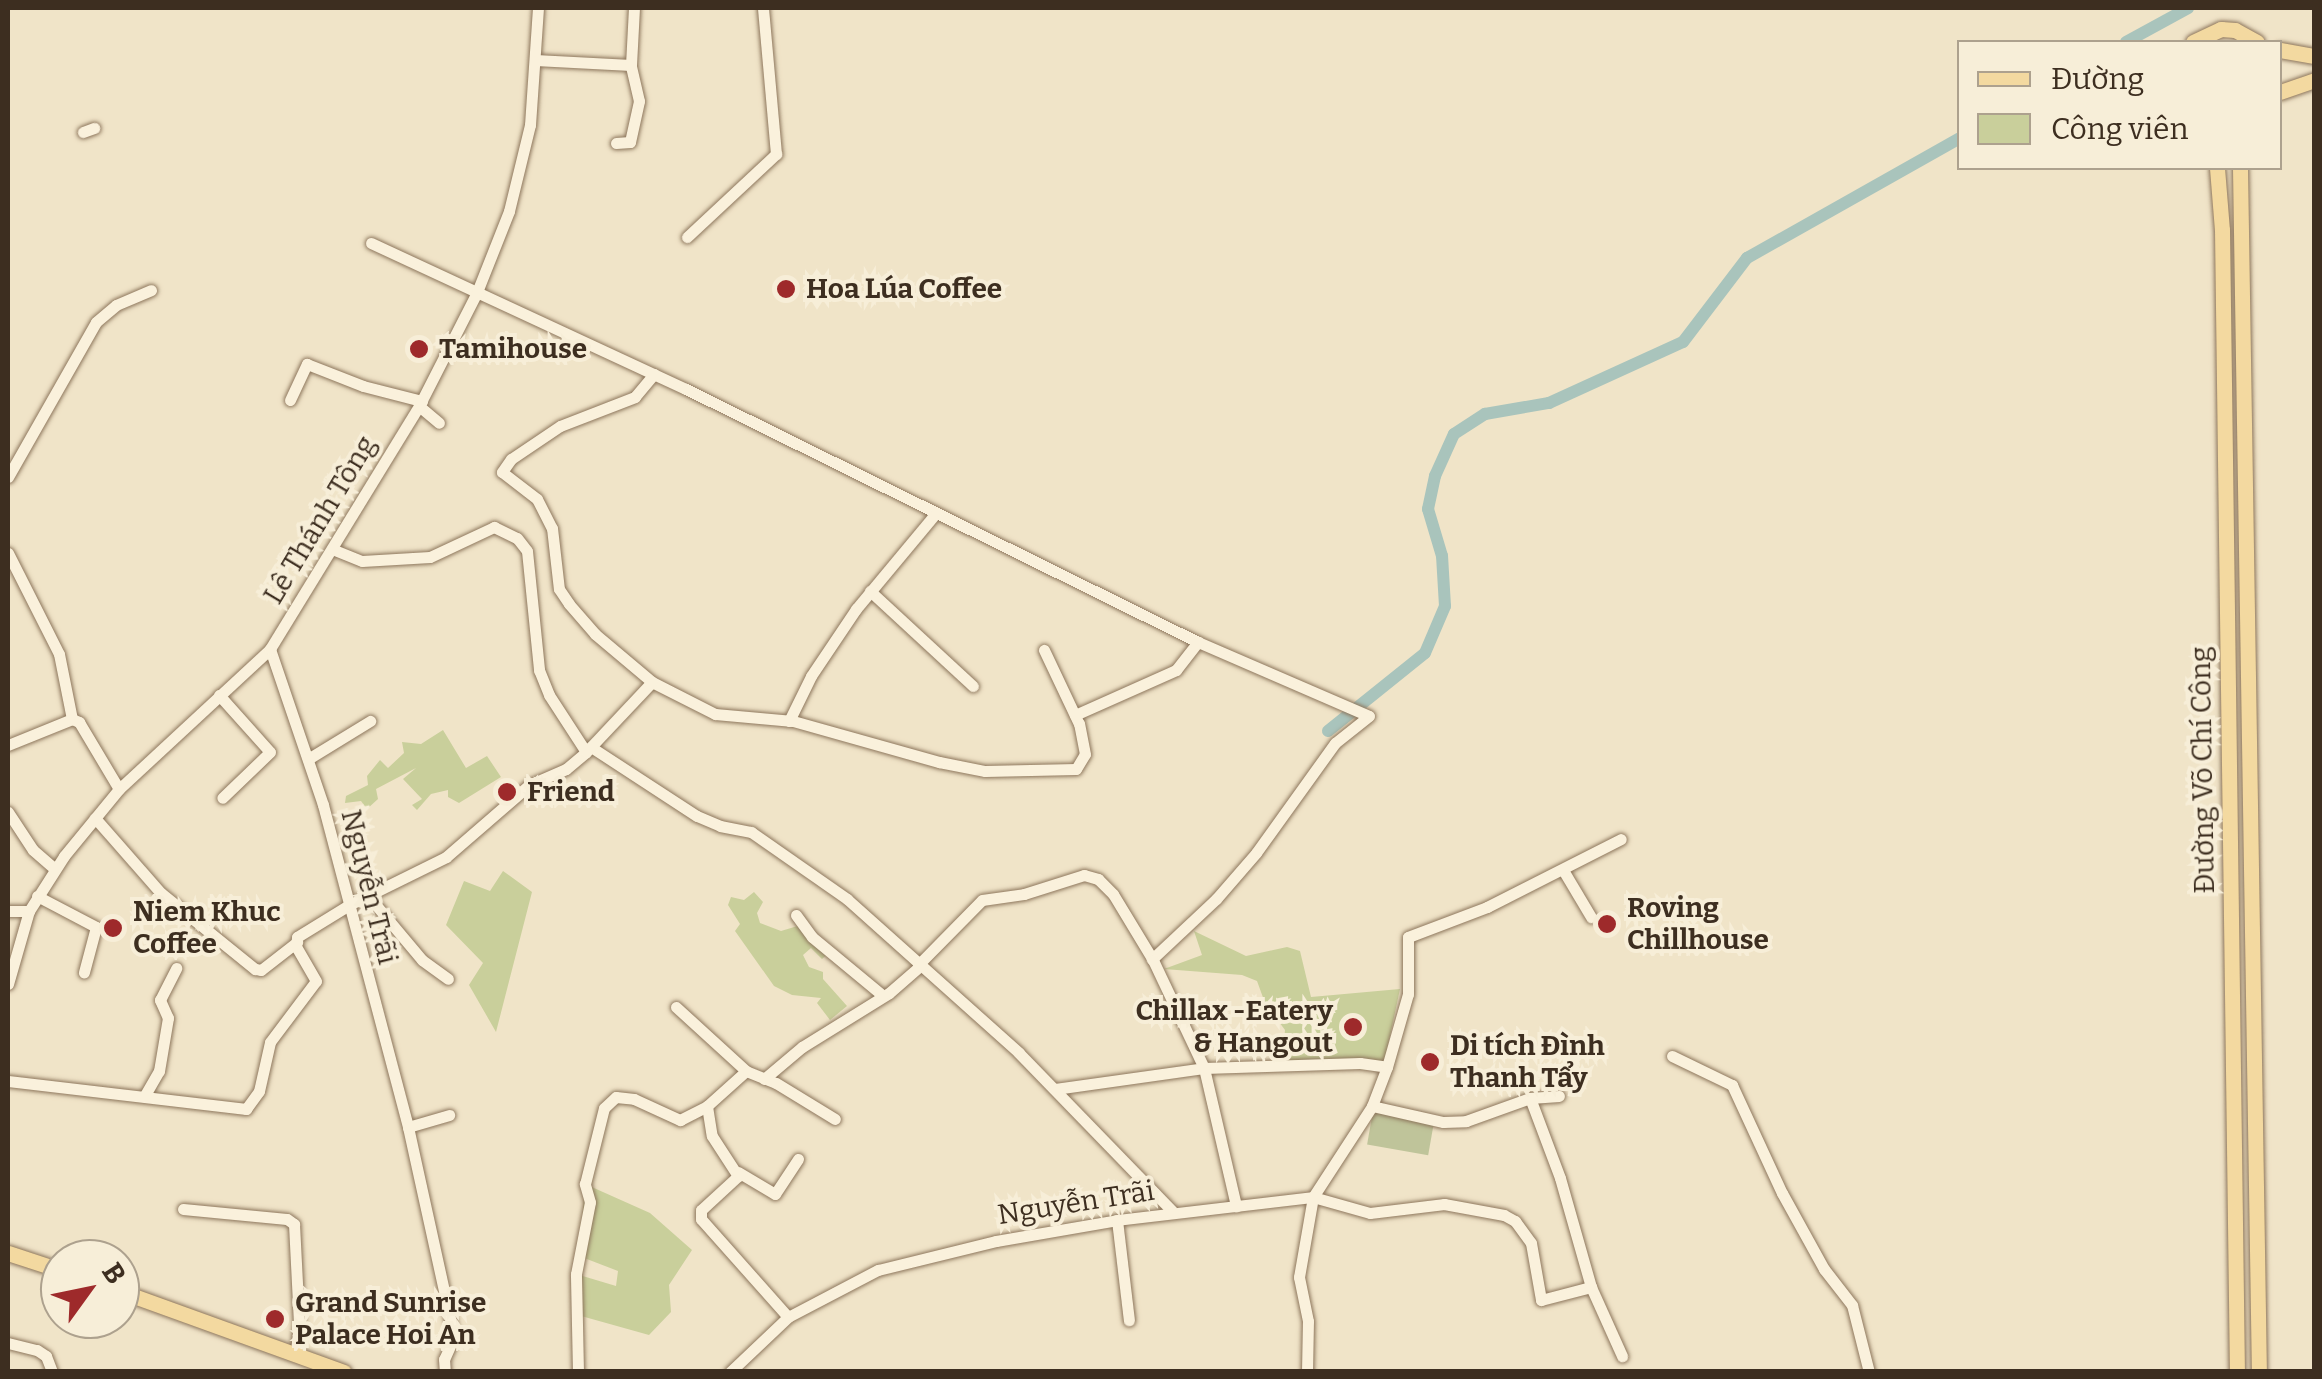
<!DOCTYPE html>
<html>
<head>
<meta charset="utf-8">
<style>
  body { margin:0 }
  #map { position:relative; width:2322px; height:1379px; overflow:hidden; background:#f0e4c8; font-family:Bitter,serif }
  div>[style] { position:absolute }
  .green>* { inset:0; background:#c9cf9b }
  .cemetery>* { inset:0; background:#bfc49a; transform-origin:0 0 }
  .canal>* { height:12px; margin:-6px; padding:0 6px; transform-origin:6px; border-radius:6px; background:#a9c4bc }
  .roads { filter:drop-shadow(0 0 2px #8d765c) drop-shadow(0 0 2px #8d765c) }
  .minor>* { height:11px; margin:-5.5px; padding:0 5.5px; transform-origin:5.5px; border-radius:5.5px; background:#faf1dc }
  .major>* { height:15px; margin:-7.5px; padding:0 7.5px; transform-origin:7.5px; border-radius:7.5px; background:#f3d9a0 }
  .dots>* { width:28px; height:28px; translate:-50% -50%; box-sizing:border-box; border:5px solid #f7eed8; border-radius:50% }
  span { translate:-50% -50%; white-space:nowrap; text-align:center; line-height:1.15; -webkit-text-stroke:8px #f7eed8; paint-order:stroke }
  .poi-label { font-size:28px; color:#3d2e20; font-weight:700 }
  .left { translate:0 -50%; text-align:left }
  .right { translate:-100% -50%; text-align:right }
  .street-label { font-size:28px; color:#3d2e20 }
  .frame { position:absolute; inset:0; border:10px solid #3d2e20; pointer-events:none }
  .legend { position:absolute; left:1957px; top:40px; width:325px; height:130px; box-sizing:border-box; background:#f7eed8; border:2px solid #ada18e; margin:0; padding:12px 18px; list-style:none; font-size:30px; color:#3d2e20 }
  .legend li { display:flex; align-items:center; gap:20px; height:50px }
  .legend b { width:50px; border:2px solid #ada18e }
  .north { position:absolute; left:40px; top:1239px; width:100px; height:100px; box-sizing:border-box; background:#f7eed8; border:2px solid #ada18e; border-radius:50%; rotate:57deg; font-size:28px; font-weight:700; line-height:40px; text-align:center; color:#3d2e20 }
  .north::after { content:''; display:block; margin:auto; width:35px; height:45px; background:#9e2a2b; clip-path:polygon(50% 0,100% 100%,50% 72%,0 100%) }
</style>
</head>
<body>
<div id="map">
  <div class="green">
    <div style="clip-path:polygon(443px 730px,466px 768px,487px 756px,501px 777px,459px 803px,448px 797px,448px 790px,431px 794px,417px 810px,412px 805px,422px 799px,403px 779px,416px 768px,376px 789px,378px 799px,367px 809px,361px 801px,345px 803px,346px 796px,368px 785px,367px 776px,380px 760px,388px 768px,404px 753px,402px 742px,421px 744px)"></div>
    <div style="clip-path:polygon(503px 871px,532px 892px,496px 1032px,469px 985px,483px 963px,446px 925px,464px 881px,490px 891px)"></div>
    <div style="clip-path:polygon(754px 892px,763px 902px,757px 913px,760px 923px,781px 931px,801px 925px,830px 952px,822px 959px,811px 948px,803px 955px,809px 967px,823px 972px,823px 979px,847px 1006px,830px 1020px,817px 1003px,821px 998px,792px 995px,774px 986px,735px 931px,740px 924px,728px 905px,731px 897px,744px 900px)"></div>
    <div style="clip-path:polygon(1194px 931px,1246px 956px,1287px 947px,1300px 951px,1311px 997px,1400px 989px,1384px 1064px,1282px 1067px,1285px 1030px,1265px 1003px,1257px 981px,1242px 975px,1164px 969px,1202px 955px)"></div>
    <div style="clip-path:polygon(585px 1184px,650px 1213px,692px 1250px,669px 1285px,671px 1312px,649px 1335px,574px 1314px,576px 1274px,616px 1286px,618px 1271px,579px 1256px)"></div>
  </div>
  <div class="cemetery">
    <div style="left:1373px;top:1111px;width:62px;height:34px;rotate:10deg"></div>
  </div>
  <div class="canal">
    <div style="left:2126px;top:42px;width:71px;rotate:-28.7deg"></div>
    <div style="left:1328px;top:731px;width:124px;rotate:-38.8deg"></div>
    <div style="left:1425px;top:653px;width:51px;rotate:-66.9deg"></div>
    <div style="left:1445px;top:606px;width:50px;rotate:-93.4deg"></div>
    <div style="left:1442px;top:556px;width:49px;rotate:-106.6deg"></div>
    <div style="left:1428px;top:509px;width:34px;rotate:-78deg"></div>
    <div style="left:1435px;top:476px;width:46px;rotate:-65.7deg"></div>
    <div style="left:1454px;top:434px;width:37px;rotate:-33deg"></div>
    <div style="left:1485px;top:414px;width:65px;rotate:-9.8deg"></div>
    <div style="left:1549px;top:403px;width:147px;rotate:-24.5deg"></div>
    <div style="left:1683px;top:342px;width:106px;rotate:-52.7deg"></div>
    <div style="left:1747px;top:258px;width:244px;rotate:-29.4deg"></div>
  </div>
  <div class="roads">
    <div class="minor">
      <div style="left:535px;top:60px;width:96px;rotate:3deg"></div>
      <div style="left:83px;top:132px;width:12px;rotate:-20deg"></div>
      <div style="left:616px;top:143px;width:14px;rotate:-4deg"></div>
      <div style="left:630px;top:142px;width:42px;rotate:-77.6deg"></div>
      <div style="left:639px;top:101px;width:37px;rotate:-103deg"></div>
      <div style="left:631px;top:65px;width:57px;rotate:-87deg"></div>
      <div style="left:687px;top:237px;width:122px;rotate:-43deg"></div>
      <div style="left:776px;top:154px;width:147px;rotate:-95.1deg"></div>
      <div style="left:371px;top:243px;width:347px;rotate:24.9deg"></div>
      <div style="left:686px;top:389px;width:571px;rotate:26.3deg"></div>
      <div style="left:1198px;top:642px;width:186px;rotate:23.4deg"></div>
      <div style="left:1369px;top:716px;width:43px;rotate:141.5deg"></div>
      <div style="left:1335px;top:743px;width:135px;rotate:125.7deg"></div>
      <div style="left:1256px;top:853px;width:61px;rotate:131deg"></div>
      <div style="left:1216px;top:899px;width:88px;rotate:136.8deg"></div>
      <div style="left:654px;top:374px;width:30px;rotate:130deg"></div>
      <div style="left:635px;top:397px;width:80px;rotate:158.9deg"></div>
      <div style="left:560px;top:426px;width:59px;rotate:146deg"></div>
      <div style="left:511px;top:459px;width:16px;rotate:125deg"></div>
      <div style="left:502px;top:472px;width:44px;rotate:37.6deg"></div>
      <div style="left:537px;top:499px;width:33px;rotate:63deg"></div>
      <div style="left:552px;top:528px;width:61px;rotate:83.5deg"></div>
      <div style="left:559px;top:589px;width:18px;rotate:56deg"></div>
      <div style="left:569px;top:604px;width:40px;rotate:49deg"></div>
      <div style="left:595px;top:634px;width:75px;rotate:40.1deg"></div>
      <div style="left:652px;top:682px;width:71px;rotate:26.9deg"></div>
      <div style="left:715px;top:714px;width:78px;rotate:5.1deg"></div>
      <div style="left:793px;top:721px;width:152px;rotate:15.7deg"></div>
      <div style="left:939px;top:762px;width:47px;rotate:11.1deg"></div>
      <div style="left:985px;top:771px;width:91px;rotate:-1.3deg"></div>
      <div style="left:1076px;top:769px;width:17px;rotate:-59deg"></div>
      <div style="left:1085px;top:754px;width:31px;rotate:-101deg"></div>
      <div style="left:1079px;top:724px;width:82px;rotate:-115.3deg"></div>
      <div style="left:290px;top:400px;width:40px;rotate:-65deg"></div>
      <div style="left:307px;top:364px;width:60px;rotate:21.4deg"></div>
      <div style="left:363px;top:386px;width:61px;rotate:14.3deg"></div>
      <div style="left:419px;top:406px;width:26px;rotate:40deg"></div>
      <div style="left:8px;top:477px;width:178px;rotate:-60.4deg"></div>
      <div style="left:96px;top:322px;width:26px;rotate:-40deg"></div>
      <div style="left:116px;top:305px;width:38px;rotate:-23deg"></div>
      <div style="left:332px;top:549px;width:32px;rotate:22deg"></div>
      <div style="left:362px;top:561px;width:68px;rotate:-3.4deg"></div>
      <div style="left:430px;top:557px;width:71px;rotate:-25.1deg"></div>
      <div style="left:494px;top:527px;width:25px;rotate:26deg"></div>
      <div style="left:517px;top:538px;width:16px;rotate:52deg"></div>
      <div style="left:527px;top:551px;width:120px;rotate:84.2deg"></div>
      <div style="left:539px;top:670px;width:27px;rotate:68deg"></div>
      <div style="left:549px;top:695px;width:68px;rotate:57deg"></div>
      <div style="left:8px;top:553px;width:113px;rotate:63.2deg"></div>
      <div style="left:59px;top:654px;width:66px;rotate:78.7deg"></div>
      <div style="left:870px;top:591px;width:140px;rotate:42.7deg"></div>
      <div style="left:270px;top:649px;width:165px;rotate:71.2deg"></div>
      <div style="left:323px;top:805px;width:333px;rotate:75.2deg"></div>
      <div style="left:408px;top:1127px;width:215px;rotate:77.6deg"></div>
      <div style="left:454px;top:1337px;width:24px;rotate:114deg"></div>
      <div style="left:444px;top:1359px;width:13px;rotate:86deg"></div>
      <div style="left:219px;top:695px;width:76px;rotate:48.2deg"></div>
      <div style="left:270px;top:752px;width:66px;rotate:136.2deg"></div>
      <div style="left:1075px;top:715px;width:111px;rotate:-24deg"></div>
      <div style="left:1176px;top:670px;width:36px;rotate:-52deg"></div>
      <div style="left:789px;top:721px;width:50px;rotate:-63.9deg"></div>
      <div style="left:811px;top:676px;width:81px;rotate:-56.1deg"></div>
      <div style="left:856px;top:609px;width:125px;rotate:-50.2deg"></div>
      <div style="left:8px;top:745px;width:69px;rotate:-22.1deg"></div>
      <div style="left:72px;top:719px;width:8px;rotate:23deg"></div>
      <div style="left:79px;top:722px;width:78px;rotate:59.2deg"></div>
      <div style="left:591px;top:747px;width:126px;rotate:33.1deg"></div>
      <div style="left:697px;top:816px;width:25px;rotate:23deg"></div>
      <div style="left:720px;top:826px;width:32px;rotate:11deg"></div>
      <div style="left:751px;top:832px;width:117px;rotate:34.9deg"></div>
      <div style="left:847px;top:899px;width:231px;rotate:41.8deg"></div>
      <div style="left:1019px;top:1053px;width:220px;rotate:45.9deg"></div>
      <div style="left:308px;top:759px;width:73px;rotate:-31.5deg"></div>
      <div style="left:8px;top:812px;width:45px;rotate:56.7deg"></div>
      <div style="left:33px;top:850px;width:29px;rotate:41deg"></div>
      <div style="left:95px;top:818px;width:100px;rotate:48.7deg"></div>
      <div style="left:161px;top:893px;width:121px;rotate:39deg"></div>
      <div style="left:255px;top:969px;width:6px;rotate:9deg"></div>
      <div style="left:261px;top:970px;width:46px;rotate:-37.9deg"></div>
      <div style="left:1563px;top:870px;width:55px;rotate:59.2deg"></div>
      <div style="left:37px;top:896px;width:67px;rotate:27.7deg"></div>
      <div style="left:96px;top:927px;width:47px;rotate:104.9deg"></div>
      <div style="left:370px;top:898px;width:81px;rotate:50deg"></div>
      <div style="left:422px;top:960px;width:32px;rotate:36deg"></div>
      <div style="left:8px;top:911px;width:21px"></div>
      <div style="left:796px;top:915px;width:27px;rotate:54deg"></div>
      <div style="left:812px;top:937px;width:91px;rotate:39.6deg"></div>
      <div style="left:918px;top:965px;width:91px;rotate:-45.4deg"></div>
      <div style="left:982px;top:900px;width:42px;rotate:-8.1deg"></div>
      <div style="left:1024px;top:894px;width:63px;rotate:-17.6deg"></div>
      <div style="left:1084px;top:875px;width:15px;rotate:16deg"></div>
      <div style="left:1098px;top:879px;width:21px;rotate:45deg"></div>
      <div style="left:1113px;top:894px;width:77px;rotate:58.8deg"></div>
      <div style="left:1153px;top:960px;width:119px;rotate:64.7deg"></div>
      <div style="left:1204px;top:1068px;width:142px;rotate:76.9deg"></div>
      <div style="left:8px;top:984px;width:76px;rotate:-74deg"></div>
      <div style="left:29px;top:911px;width:65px;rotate:-57.5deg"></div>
      <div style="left:64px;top:856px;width:87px;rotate:-50.6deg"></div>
      <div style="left:119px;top:789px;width:206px;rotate:-42.8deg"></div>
      <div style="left:270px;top:649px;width:285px;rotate:-58.5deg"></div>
      <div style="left:419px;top:406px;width:128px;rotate:-63deg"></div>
      <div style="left:477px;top:292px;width:87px;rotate:-68.4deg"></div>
      <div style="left:509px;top:211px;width:89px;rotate:-76.3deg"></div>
      <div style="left:530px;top:125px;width:117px;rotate:-86.1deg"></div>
      <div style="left:676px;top:1007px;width:95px;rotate:42.4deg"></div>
      <div style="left:746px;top:1071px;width:32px;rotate:22deg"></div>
      <div style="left:776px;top:1083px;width:69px;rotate:31.4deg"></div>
      <div style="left:1672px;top:1056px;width:67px;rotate:25.8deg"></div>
      <div style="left:1732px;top:1085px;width:119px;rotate:65.2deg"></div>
      <div style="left:1782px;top:1193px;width:87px;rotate:61.1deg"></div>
      <div style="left:1824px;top:1269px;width:46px;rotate:52.1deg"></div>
      <div style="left:1852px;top:1305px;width:69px;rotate:75.8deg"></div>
      <div style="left:746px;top:1071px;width:52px;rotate:138.1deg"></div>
      <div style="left:707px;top:1106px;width:30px;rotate:81deg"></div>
      <div style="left:712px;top:1136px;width:48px;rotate:57deg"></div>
      <div style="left:738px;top:1176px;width:50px;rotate:137.4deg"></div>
      <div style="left:701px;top:1210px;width:9px;rotate:90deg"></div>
      <div style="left:701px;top:1219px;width:131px;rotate:48.4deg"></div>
      <div style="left:764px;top:1079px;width:50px;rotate:-40.1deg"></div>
      <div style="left:802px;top:1047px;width:102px;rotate:-31.8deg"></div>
      <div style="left:889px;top:993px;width:41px;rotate:-41.1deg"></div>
      <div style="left:8px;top:1081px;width:240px;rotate:6.7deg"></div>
      <div style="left:246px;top:1109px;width:22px;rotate:-54deg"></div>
      <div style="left:259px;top:1091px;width:50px;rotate:-77.3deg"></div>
      <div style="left:270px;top:1042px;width:76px;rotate:-53deg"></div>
      <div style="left:316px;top:981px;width:39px;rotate:-120deg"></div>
      <div style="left:296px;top:947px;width:10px;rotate:-84deg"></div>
      <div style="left:297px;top:937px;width:61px;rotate:-31.6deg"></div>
      <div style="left:349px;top:905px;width:108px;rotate:-26.3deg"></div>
      <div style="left:446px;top:857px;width:110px;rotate:-40.9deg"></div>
      <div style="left:529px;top:785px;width:40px;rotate:-23.4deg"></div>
      <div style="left:566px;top:769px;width:26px;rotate:-40deg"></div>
      <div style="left:586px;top:752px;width:96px;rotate:-46.7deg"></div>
      <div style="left:1055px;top:1089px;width:150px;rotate:-8deg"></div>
      <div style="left:1204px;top:1068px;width:156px;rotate:-1.8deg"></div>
      <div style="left:1360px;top:1063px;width:27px;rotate:8deg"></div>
      <div style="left:145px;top:1095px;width:28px;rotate:-60deg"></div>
      <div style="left:159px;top:1071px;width:54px;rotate:-80.4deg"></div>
      <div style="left:168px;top:1018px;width:20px;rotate:-114deg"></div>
      <div style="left:160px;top:1000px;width:36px;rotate:-63deg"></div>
      <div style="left:1530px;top:1098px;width:85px;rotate:69.4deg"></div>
      <div style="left:1560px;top:1178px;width:113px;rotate:74.1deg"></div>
      <div style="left:1372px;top:1106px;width:73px;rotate:12.7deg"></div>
      <div style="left:1443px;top:1122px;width:23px;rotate:-2deg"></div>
      <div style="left:1466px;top:1121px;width:68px;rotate:-19.8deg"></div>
      <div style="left:1530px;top:1098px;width:29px;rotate:-4deg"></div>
      <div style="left:408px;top:1127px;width:43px;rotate:-16.3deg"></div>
      <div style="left:738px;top:1172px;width:43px;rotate:30.7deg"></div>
      <div style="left:775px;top:1194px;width:42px;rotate:-56.7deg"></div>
      <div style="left:183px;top:1209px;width:104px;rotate:5.5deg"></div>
      <div style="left:287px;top:1219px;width:9px;rotate:36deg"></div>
      <div style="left:294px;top:1224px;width:99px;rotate:87.1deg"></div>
      <div style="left:299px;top:1323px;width:31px;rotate:96deg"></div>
      <div style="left:1117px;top:1220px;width:101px;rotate:83.2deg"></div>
      <div style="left:8px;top:1343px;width:30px;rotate:14deg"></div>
      <div style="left:37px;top:1350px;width:11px;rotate:34deg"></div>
      <div style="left:46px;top:1356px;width:17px;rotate:69deg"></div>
      <div style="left:578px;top:1372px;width:98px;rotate:-91.2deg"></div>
      <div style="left:576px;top:1274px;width:73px;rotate:-79deg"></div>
      <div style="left:590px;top:1202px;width:19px;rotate:-106deg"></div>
      <div style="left:585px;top:1184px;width:78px;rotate:-76deg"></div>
      <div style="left:604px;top:1108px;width:16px;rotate:-43deg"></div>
      <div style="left:616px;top:1097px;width:18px;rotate:6deg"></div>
      <div style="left:634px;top:1099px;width:51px;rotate:24.5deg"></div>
      <div style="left:680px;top:1120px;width:30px;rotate:-27deg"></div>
      <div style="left:730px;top:1372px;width:80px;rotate:-43.5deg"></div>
      <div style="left:788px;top:1317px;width:102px;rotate:-27.6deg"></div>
      <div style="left:878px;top:1270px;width:122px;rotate:-13.8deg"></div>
      <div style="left:996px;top:1241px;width:123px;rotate:-9.8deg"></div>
      <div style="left:1117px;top:1220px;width:197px;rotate:-6.7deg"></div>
      <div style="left:1313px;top:1197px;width:108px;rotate:-57deg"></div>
      <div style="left:1372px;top:1106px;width:42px;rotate:-69deg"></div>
      <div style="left:1387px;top:1067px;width:76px;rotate:-74deg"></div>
      <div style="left:1408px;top:994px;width:57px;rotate:-90deg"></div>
      <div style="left:1408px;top:937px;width:85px;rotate:-20.8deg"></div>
      <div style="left:1487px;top:907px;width:150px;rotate:-26.9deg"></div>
      <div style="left:1307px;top:1372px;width:51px;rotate:-88.9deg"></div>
      <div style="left:1308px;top:1321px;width:45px;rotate:-101.6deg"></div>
      <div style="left:1299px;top:1277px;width:81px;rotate:-80.1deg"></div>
      <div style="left:1313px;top:1197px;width:59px;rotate:15.7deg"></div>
      <div style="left:1370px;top:1213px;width:75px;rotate:-6.9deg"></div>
      <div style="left:1444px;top:1204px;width:61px;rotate:10.4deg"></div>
      <div style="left:1504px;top:1215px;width:13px;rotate:29deg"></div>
      <div style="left:1515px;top:1221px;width:27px;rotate:54deg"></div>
      <div style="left:1531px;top:1243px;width:58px;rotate:80deg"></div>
      <div style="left:1541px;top:1300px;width:52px;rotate:-14.6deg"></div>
      <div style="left:1591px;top:1287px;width:76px;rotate:65.8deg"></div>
    </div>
    <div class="major">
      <div style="left:2193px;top:42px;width:31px;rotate:-25deg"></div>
      <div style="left:2221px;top:29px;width:14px;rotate:4deg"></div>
      <div style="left:2235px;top:30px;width:25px;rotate:29deg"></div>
      <div style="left:2280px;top:50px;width:35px;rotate:10deg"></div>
      <div style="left:2280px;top:92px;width:36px;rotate:-19deg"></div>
      <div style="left:2217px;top:168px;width:62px;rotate:85.4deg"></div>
      <div style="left:2222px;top:230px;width:1142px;rotate:89.25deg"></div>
      <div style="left:2240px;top:168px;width:1204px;rotate:89.1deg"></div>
      <div style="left:8px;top:1253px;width:55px;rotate:18.1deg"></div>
      <div style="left:120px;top:1291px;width:238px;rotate:19.9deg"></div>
    </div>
  </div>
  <div class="dots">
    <div style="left:786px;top:289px;background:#9e2a2b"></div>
    <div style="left:419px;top:349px;background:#9e2a2b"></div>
    <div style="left:507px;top:792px;background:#9e2a2b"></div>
    <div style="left:1607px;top:924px;background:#9e2a2b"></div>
    <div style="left:113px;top:928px;background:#9e2a2b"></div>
    <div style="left:1353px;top:1027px;background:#9e2a2b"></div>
    <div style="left:1430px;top:1062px;background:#9e2a2b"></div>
    <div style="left:275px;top:1319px;background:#9e2a2b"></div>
  </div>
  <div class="poi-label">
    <span class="left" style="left:806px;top:289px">Hoa Lúa Coffee</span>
    <span class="left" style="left:439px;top:349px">Tamihouse</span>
    <span class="left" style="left:527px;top:792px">Friend</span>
    <span class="left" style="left:1627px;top:924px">Roving<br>Chillhouse</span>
    <span class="left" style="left:133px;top:928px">Niem Khuc<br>Coffee</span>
    <span class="right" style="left:1333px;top:1027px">Chillax -Eatery<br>&amp; Hangout</span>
    <span class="left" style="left:1450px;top:1062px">Di tích Đình<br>Thanh Tẩy</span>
    <span class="left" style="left:295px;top:1319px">Grand Sunrise<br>Palace Hoi An</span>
  </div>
  <div class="street-label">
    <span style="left:320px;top:520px;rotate:-59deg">Lê Thánh Tông</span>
    <span style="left:2203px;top:770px;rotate:-91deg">Đường Võ Chí Công</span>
    <span style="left:369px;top:887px;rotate:76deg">Nguyễn Trãi</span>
    <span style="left:1076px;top:1203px;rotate:-9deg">Nguyễn Trãi</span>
  </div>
  <div class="frame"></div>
  <ul class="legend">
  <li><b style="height:12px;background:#f3d9a0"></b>Đường</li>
  <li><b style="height:28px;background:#c9cf9b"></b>Công viên</li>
  </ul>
  <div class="north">B</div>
</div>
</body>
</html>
